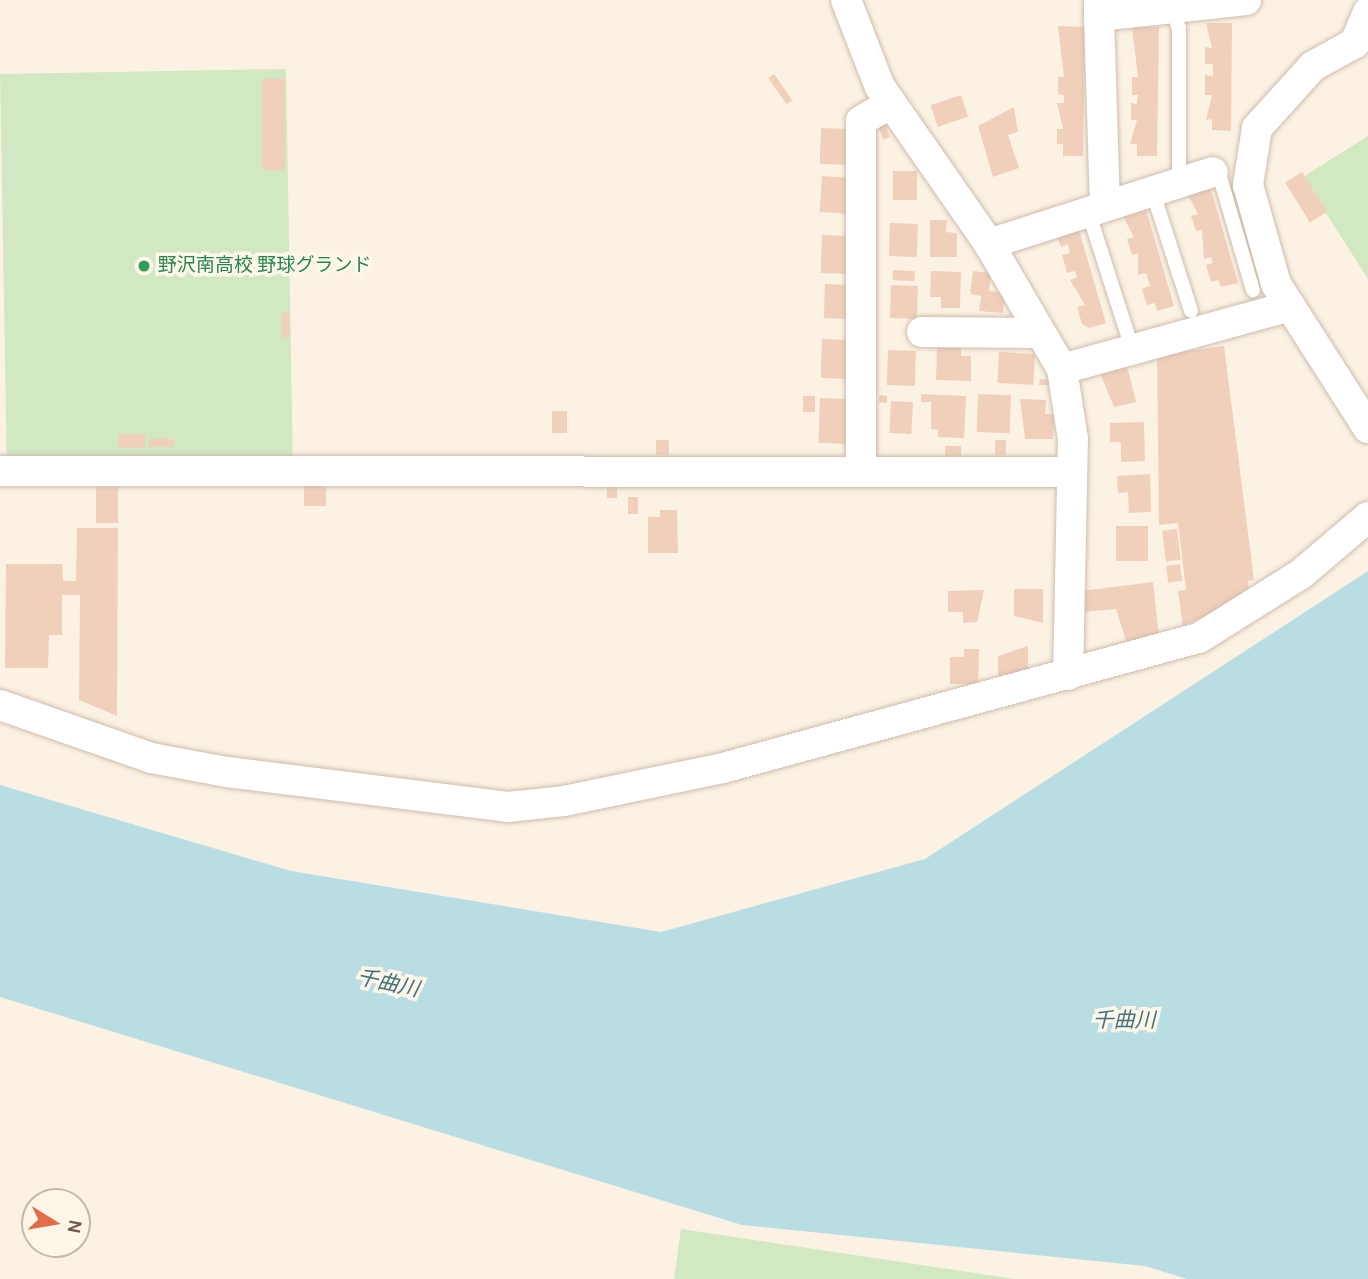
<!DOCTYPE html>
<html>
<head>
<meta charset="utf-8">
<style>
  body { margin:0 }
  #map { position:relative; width:1368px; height:1279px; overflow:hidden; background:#fbf2e3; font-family:Karla,"Noto Sans JP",sans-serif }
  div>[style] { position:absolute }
  .green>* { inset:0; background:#d2e8c2; transform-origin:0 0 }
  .water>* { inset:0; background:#b8dee4 }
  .building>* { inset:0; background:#f0d0bb; transform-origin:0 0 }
  .roads { filter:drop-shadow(0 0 2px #cebcad) drop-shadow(0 0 2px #cebcad) }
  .lane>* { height:14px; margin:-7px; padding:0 7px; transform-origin:7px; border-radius:7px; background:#fff }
  .street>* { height:30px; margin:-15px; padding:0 15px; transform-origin:15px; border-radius:15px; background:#fff }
  .dots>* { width:19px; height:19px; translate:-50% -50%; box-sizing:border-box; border:4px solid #fef6e9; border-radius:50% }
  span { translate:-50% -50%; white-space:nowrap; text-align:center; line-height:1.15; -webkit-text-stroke:7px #fef6e9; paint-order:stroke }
  .leisure-label { font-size:19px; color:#27864d }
  .left { translate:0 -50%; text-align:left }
  .water-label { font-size:21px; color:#41747f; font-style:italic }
  .north { position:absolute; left:21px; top:1188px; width:70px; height:70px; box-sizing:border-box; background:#fef6e9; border:2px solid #c6b7a9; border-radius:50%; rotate:101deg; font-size:19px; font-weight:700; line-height:28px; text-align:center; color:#73584a }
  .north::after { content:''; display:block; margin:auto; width:24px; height:32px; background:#e26d4b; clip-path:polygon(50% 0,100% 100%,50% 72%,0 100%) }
</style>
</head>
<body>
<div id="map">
  <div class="green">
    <div style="left:286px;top:69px;width:394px;height:286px;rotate:89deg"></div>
    <div style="clip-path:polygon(1368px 136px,1368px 279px,1303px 177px)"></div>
    <div style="clip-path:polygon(681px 1229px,1015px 1279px,674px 1279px)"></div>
  </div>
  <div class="water">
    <div style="clip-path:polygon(1368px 571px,1368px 1279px,1187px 1279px,1145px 1266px,742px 1225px,0 997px,0 785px,291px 871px,661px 932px,925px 859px)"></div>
  </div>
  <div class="building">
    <div style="clip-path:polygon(1206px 23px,1232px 23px,1231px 131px,1212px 130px,1212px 119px,1206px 120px,1212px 95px,1205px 95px,1205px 75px,1213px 76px,1213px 64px,1205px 64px,1205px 47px,1212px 48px)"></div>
    <div style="clip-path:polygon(1058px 26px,1085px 27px,1083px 156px,1063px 156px,1063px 144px,1057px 144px,1057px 129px,1063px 129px,1057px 103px,1064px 103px,1064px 95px,1058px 94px,1058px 77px,1064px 77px)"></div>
    <div style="clip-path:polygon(1132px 27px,1159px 27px,1157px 156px,1137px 156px,1137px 144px,1130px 144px,1137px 120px,1131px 120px,1131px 103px,1137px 104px,1138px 95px,1132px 95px,1132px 77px,1138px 77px)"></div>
    <div style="left:774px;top:74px;width:32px;height:7px;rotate:55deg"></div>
    <div style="left:262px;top:79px;width:23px;height:91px"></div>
    <div style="left:961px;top:95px;width:23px;height:32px;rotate:72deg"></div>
    <div style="clip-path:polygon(1014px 107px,1018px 132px,1008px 135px,1019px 168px,993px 177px,978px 126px)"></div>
    <div style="left:885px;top:125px;width:13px;height:7px;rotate:67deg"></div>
    <div style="left:821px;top:128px;width:29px;height:36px;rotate:2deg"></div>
    <div style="left:893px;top:171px;width:24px;height:29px"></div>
    <div style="left:1302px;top:172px;width:47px;height:20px;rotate:58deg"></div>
    <div style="left:822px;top:176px;width:27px;height:36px;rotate:4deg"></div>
    <div style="clip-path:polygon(1209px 183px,1238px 283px,1221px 287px,1218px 280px,1211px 282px,1206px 265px,1213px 263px,1211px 257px,1204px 259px,1202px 230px,1196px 231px,1191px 216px,1198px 214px,1185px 190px)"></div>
    <div style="clip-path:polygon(1145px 206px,1174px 306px,1157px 311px,1155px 303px,1147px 305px,1142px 289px,1150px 286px,1146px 273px,1138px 275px,1138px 253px,1132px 255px,1127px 239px,1134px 237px,1121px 213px)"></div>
    <div style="clip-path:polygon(930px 220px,947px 220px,946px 232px,957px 233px,957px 257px,930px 257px)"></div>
    <div style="left:890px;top:223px;width:28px;height:33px;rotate:2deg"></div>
    <div style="clip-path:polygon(1077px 223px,1106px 323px,1089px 328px,1082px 324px,1077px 307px,1085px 305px,1070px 280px,1077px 277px,1075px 271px,1067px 273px,1062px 255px,1070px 253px,1068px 244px,1061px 247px,1055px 230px)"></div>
    <div style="left:822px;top:235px;width:29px;height:38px;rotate:2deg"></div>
    <div style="left:893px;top:270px;width:22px;height:10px;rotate:3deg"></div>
    <div style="clip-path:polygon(931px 271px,961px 272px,960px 308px,941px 308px,941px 297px,930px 297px)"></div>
    <div style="clip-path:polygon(973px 271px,991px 273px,989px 291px,1005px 293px,1003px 313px,979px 311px,981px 296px,970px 294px)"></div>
    <div style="left:825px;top:284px;width:27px;height:34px;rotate:2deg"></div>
    <div style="left:891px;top:285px;width:27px;height:33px;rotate:2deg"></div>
    <div style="clip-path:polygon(282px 312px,289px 312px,290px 337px,281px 337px)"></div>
    <div style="left:822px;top:339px;width:30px;height:39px;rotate:2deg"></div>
    <div style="clip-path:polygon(937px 346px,961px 347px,961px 356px,971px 356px,971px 381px,936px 380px)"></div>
    <div style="clip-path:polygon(1224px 346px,1254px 580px,1248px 581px,1249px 597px,1183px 626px,1178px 591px,1186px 590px,1178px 523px,1159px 525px,1157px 355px)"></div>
    <div style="left:888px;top:350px;width:28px;height:35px;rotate:2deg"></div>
    <div style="left:999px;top:352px;width:36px;height:31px;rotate:3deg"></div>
    <div style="clip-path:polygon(1127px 366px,1136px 402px,1114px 407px,1100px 373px)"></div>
    <div style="clip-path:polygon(1040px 379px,1050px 380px,1049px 385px,1039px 385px)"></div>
    <div style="clip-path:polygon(921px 394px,966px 396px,964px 438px,938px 437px,938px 430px,931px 429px,931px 402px,921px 402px)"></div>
    <div style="left:978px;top:394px;width:33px;height:38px;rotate:2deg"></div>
    <div style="clip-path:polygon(879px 395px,887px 396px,887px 403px,879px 402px)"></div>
    <div style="left:803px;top:396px;width:12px;height:16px"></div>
    <div style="left:820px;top:398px;width:31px;height:45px;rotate:2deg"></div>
    <div style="clip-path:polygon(1020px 399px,1046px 400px,1045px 414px,1054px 414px,1053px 439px,1025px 439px)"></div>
    <div style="left:891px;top:401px;width:22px;height:32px;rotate:3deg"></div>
    <div style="left:552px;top:411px;width:15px;height:22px"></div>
    <div style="clip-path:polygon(1144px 422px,1145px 461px,1121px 462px,1121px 442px,1110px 442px,1110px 423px)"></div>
    <div style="left:119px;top:434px;width:26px;height:14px"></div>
    <div style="left:149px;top:439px;width:24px;height:8px"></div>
    <div style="left:656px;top:440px;width:13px;height:15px"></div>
    <div style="left:1006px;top:440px;width:15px;height:11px;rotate:90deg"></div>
    <div style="left:945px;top:446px;width:16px;height:10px"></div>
    <div style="clip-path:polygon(1150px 474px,1151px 512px,1129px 513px,1128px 492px,1118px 493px,1117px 476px)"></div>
    <div style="left:304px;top:480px;width:22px;height:26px"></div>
    <div style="left:96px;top:487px;width:22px;height:36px"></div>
    <div style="left:607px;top:487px;width:10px;height:11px"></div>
    <div style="left:628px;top:497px;width:10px;height:17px"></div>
    <div style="clip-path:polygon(660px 510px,677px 510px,678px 553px,648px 553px,648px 517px,660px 517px)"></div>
    <div style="left:1148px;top:526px;width:35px;height:32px;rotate:90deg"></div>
    <div style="clip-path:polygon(77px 528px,118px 528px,117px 716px,79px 700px,80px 595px,62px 595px,62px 635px,49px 635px,48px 668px,5px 668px,6px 564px,62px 564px,63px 581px,76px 581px)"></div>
    <div style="left:1177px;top:529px;width:31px;height:15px;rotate:83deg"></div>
    <div style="left:1180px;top:564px;width:17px;height:14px;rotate:83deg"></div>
    <div style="clip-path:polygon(1153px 582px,1159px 637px,1126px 641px,1116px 609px,1083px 612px,1081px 591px)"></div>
    <div style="clip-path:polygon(1014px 589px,1043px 589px,1043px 623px,1014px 616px)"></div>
    <div style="clip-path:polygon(984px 590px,977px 622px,963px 623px,963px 612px,948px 612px,948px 591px)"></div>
    <div style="clip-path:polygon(1028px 646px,1028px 675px,998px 676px,998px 656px)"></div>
    <div style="clip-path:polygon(964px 649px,979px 649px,978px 684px,950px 684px,950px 657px,964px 657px)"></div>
  </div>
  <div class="roads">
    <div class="lane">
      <div style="left:1170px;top:5px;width:25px;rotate:69deg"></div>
      <div style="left:1179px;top:28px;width:154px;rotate:90deg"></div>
      <div style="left:1213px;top:172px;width:6px;rotate:18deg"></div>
      <div style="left:1219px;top:174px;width:121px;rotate:73.7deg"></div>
      <div style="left:1152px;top:190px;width:127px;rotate:72.1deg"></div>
      <div style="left:1088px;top:211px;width:144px;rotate:72.2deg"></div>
    </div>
    <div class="street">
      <div style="left:846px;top:0;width:93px;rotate:68.7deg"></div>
      <div style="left:880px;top:87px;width:191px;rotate:55.2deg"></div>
      <div style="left:989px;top:244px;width:145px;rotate:59.7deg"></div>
      <div style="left:1062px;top:369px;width:71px;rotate:81.1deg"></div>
      <div style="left:1073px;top:439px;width:236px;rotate:91.2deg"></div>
      <div style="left:1099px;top:0;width:16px;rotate:90deg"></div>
      <div style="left:1099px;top:16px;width:148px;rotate:-6.2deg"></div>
      <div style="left:1368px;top:12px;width:34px;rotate:113deg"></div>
      <div style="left:1355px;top:43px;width:48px;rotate:151.3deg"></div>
      <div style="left:1313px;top:66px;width:84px;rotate:132.1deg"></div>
      <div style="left:1257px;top:128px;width:58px;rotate:99deg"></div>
      <div style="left:1248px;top:185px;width:103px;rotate:74.2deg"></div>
      <div style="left:1276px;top:284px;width:171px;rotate:57.4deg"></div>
      <div style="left:1099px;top:16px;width:188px;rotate:88.2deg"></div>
      <div style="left:989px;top:244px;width:235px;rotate:-17.8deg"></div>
      <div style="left:922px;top:332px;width:118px;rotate:0.5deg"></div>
      <div style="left:1062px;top:369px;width:237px;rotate:-15.4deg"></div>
      <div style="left:0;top:471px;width:1070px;rotate:0.05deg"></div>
      <div style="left:861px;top:472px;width:351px;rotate:-90deg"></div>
      <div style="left:861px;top:121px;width:33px;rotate:-31deg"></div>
      <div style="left:0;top:705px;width:160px;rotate:19.3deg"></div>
      <div style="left:151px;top:758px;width:77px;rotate:10.4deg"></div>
      <div style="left:227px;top:772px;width:283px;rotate:7.1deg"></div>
      <div style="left:508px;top:807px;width:56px;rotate:-6.1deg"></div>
      <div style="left:564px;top:801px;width:162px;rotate:-11.7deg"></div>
      <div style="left:723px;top:768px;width:493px;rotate:-15.3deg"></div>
      <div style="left:1199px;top:638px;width:120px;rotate:-32.1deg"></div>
      <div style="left:1301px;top:574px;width:88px;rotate:-40.4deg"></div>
    </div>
  </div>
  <div class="dots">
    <div style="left:144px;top:266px;background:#2e9e5b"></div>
  </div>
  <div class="leisure-label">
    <span class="left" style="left:158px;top:266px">野沢南高校 野球グランド</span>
  </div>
  <div class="water-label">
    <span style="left:388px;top:983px;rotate:12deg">千曲川</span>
    <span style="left:1124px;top:1020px">千曲川</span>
  </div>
  <div class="north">N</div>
</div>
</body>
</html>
